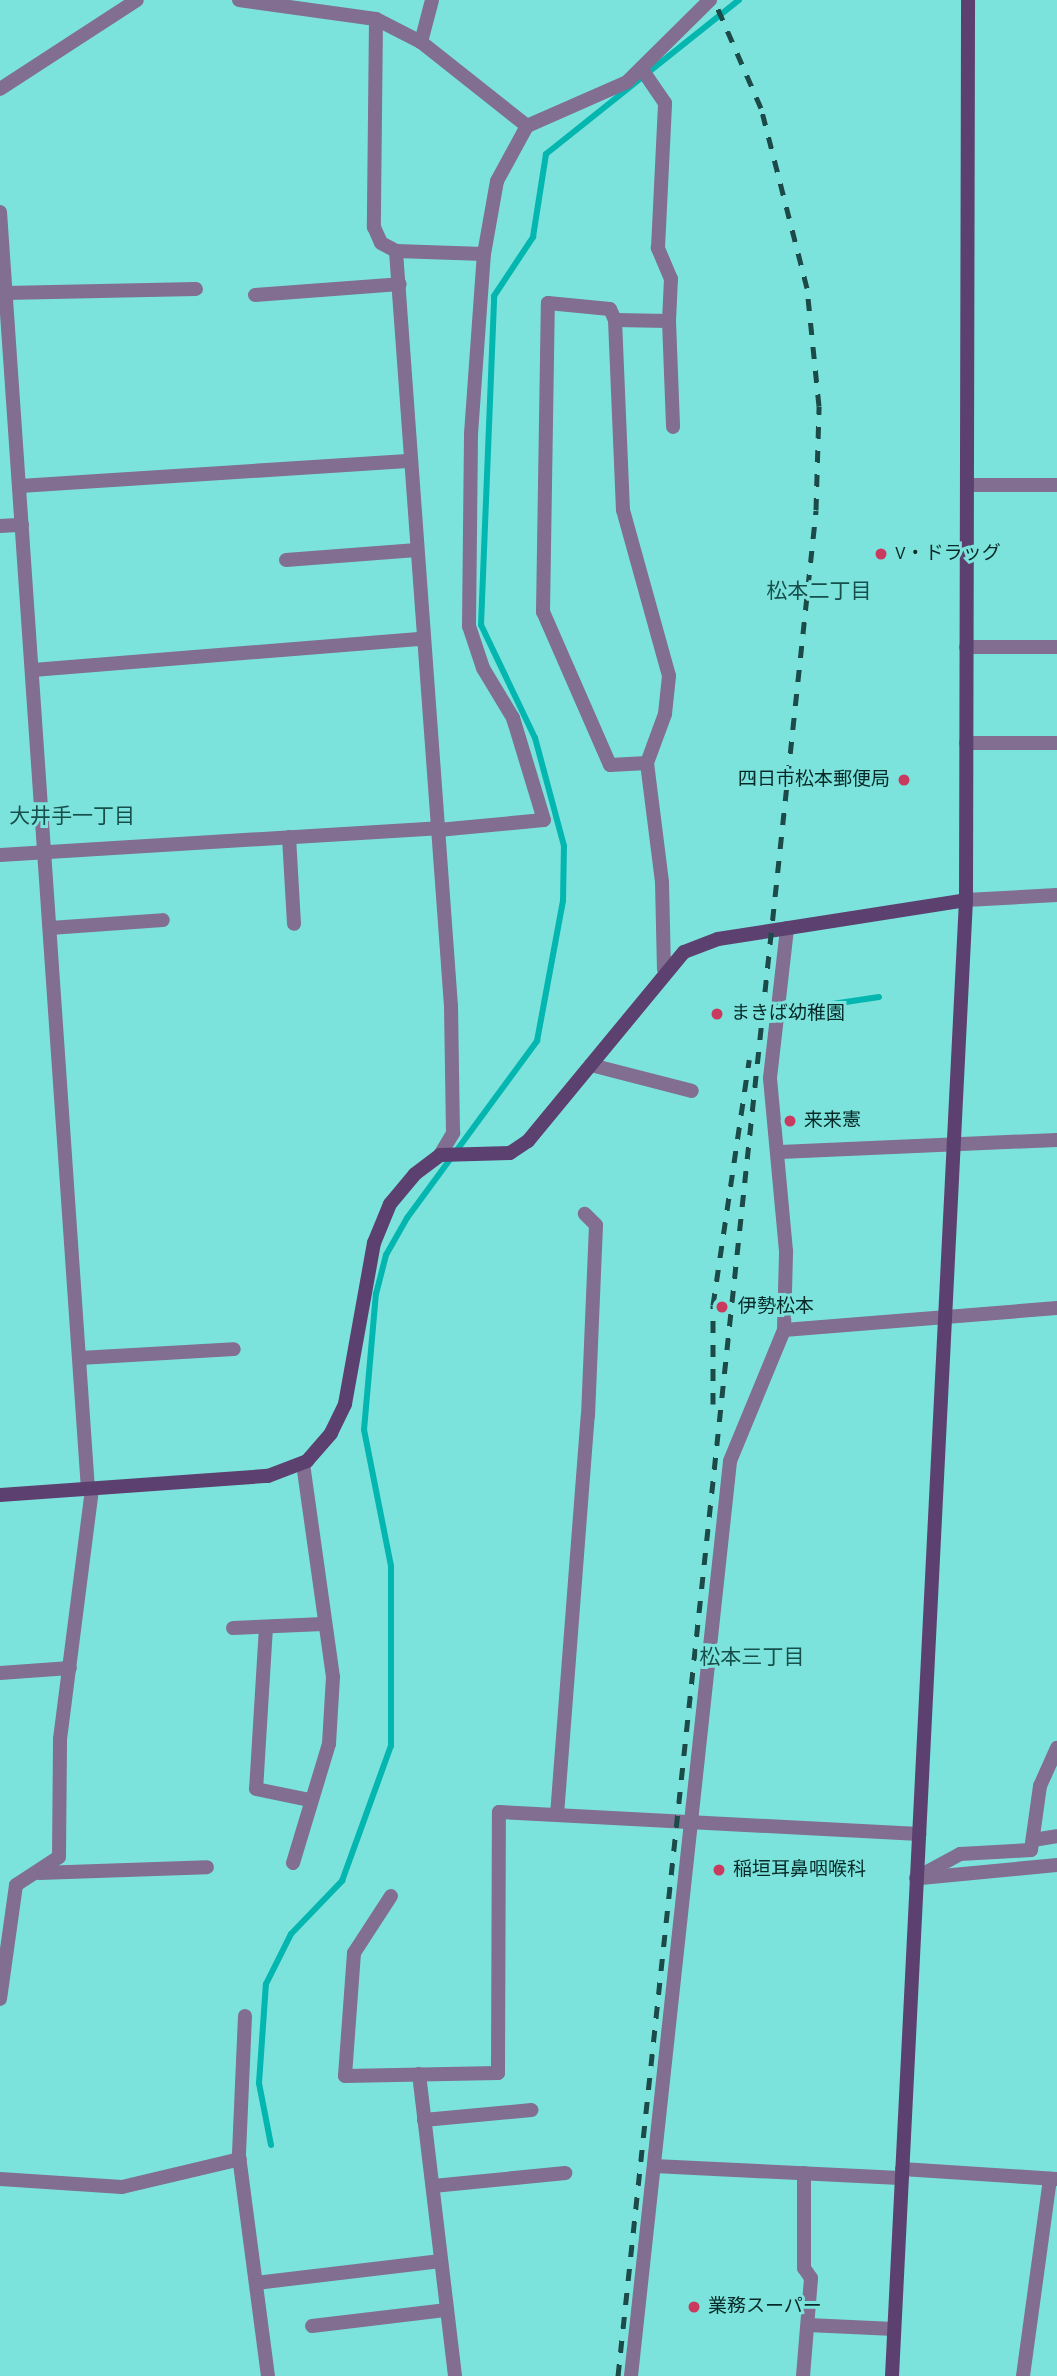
<!DOCTYPE html>
<html>
<head>
<meta charset="utf-8">
<style>
  body { margin:0 }
  #map { position:relative; width:1057px; height:2376px; overflow:hidden; background:#7ce3dc; font-family:Karla,"Noto Sans JP",sans-serif }
  div>[style] { position:absolute }
  .stream>* { height:6px; margin:-3px; padding:0 3px; transform-origin:3px; border-radius:3px; background:#03b6af }
  .street>* { height:14px; margin:-7px; padding:0 7px; transform-origin:7px; border-radius:7px; background:#816e90 }
  .secondary>* { height:14px; margin:-7px; padding:0 7px; transform-origin:7px; border-radius:7px; background:#5c4170 }
  .rail>* { height:5px; margin-top:-2.5px; transform-origin:0; background:repeating-linear-gradient(90deg,#1b4a48 0 12px,transparent 0 24px) }
  .dots>* { width:19px; height:19px; translate:-50% -50%; box-sizing:border-box; border:4px solid #7ce3dc; border-radius:50% }
  span { translate:-50% -50%; white-space:nowrap; text-align:center; line-height:1.15; -webkit-text-stroke:6px #7ce3dc; paint-order:stroke }
  .poi-label { font-size:19px; color:#072a28 }
  .left { translate:0 -50%; text-align:left }
  .right { translate:-100% -50%; text-align:right }
  .neighbourhood-label { font-size:21px; color:#164f4c }
</style>
</head>
<body>
<div id="map">
  <div class="stream">
    <div style="left:792px;top:1010px;width:88px;rotate:-8.5deg"></div>
    <div style="left:271px;top:2145px;width:63px;rotate:-101deg"></div>
    <div style="left:259px;top:2083px;width:99px;rotate:-86deg"></div>
    <div style="left:266px;top:1984px;width:56px;rotate:-63.4deg"></div>
    <div style="left:291px;top:1934px;width:74px;rotate:-46.1deg"></div>
    <div style="left:342px;top:1881px;width:144px;rotate:-70.1deg"></div>
    <div style="left:391px;top:1746px;width:180px;rotate:-90deg"></div>
    <div style="left:391px;top:1566px;width:139px;rotate:-101.2deg"></div>
    <div style="left:364px;top:1430px;width:137px;rotate:-85deg"></div>
    <div style="left:376px;top:1294px;width:40px;rotate:-75.6deg"></div>
    <div style="left:386px;top:1255px;width:43px;rotate:-60.4deg"></div>
    <div style="left:407px;top:1218px;width:220px;rotate:-53.7deg"></div>
    <div style="left:537px;top:1041px;width:142px;rotate:-79.5deg"></div>
    <div style="left:563px;top:901px;width:55px;rotate:-89deg"></div>
    <div style="left:564px;top:846px;width:112px;rotate:-105deg"></div>
    <div style="left:535px;top:738px;width:125px;rotate:-115.5deg"></div>
    <div style="left:481px;top:625px;width:329px;rotate:-87.7deg"></div>
    <div style="left:494px;top:296px;width:71px;rotate:-56.5deg"></div>
    <div style="left:533px;top:237px;width:84px;rotate:-81.1deg"></div>
    <div style="left:546px;top:154px;width:247px;rotate:-38.6deg"></div>
  </div>
  <div class="street">
    <div style="left:239px;top:0;width:138px;rotate:7.9deg"></div>
    <div style="left:376px;top:19px;width:51px;rotate:27.1deg"></div>
    <div style="left:421px;top:42px;width:135px;rotate:38.4deg"></div>
    <div style="left:376px;top:19px;width:208px;rotate:90.6deg"></div>
    <div style="left:374px;top:227px;width:17px;rotate:66deg"></div>
    <div style="left:381px;top:243px;width:17px;rotate:28deg"></div>
    <div style="left:421px;top:42px;width:43px;rotate:-75.3deg"></div>
    <div style="left:0;top:89px;width:163px;rotate:-33deg"></div>
    <div style="left:0;top:212px;width:1280px;rotate:86.06deg"></div>
    <div style="left:5px;top:293px;width:191px;rotate:-1.2deg"></div>
    <div style="left:255px;top:295px;width:145px;rotate:-4.3deg"></div>
    <div style="left:615px;top:320px;width:54px;rotate:1.1deg"></div>
    <div style="left:669px;top:321px;width:42px;rotate:-87.3deg"></div>
    <div style="left:671px;top:279px;width:34px;rotate:-113deg"></div>
    <div style="left:658px;top:248px;width:145px;rotate:-87.2deg"></div>
    <div style="left:665px;top:103px;width:42px;rotate:-124.4deg"></div>
    <div style="left:669px;top:321px;width:106px;rotate:87.8deg"></div>
    <div style="left:967px;top:485px;width:90px"></div>
    <div style="left:20px;top:486px;width:392px;rotate:-3.7deg"></div>
    <div style="left:0;top:526px;width:22px;rotate:-3deg"></div>
    <div style="left:286px;top:560px;width:131px;rotate:-4.4deg"></div>
    <div style="left:966px;top:647px;width:91px"></div>
    <div style="left:33px;top:670px;width:390px;rotate:-4.6deg"></div>
    <div style="left:966px;top:743px;width:91px"></div>
    <div style="left:647px;top:763px;width:37px;rotate:177deg"></div>
    <div style="left:610px;top:765px;width:167px;rotate:-113.6deg"></div>
    <div style="left:543px;top:612px;width:309px;rotate:-89.1deg"></div>
    <div style="left:548px;top:303px;width:62px;rotate:5.5deg"></div>
    <div style="left:610px;top:309px;width:12px;rotate:66deg"></div>
    <div style="left:615px;top:320px;width:190px;rotate:87.6deg"></div>
    <div style="left:623px;top:510px;width:172px;rotate:74.5deg"></div>
    <div style="left:669px;top:676px;width:38px;rotate:96deg"></div>
    <div style="left:665px;top:714px;width:52px;rotate:110.2deg"></div>
    <div style="left:647px;top:763px;width:120px;rotate:82.8deg"></div>
    <div style="left:662px;top:882px;width:87px;rotate:88.7deg"></div>
    <div style="left:438px;top:830px;width:106px;rotate:-5.4deg"></div>
    <div style="left:544px;top:820px;width:107px;rotate:-106.9deg"></div>
    <div style="left:513px;top:718px;width:58px;rotate:-121deg"></div>
    <div style="left:483px;top:668px;width:44px;rotate:-108.4deg"></div>
    <div style="left:469px;top:626px;width:192px;rotate:-89.4deg"></div>
    <div style="left:471px;top:434px;width:180px;rotate:-85.9deg"></div>
    <div style="left:289px;top:837px;width:87px;rotate:86.7deg"></div>
    <div style="left:0;top:855px;width:439px;rotate:-3.5deg"></div>
    <div style="left:966px;top:900px;width:91px;rotate:-3.1deg"></div>
    <div style="left:50px;top:928px;width:113px;rotate:-4deg"></div>
    <div style="left:591px;top:1065px;width:104px;rotate:14.4deg"></div>
    <div style="left:780px;top:1152px;width:277px;rotate:-2.5deg"></div>
    <div style="left:440px;top:1155px;width:26px;rotate:-59deg"></div>
    <div style="left:453px;top:1133px;width:127px;rotate:-90.9deg"></div>
    <div style="left:451px;top:1006px;width:757px;rotate:-94.17deg"></div>
    <div style="left:396px;top:251px;width:88px;rotate:2deg"></div>
    <div style="left:484px;top:254px;width:74px;rotate:-79.9deg"></div>
    <div style="left:497px;top:181px;width:63px;rotate:-61.4deg"></div>
    <div style="left:527px;top:126px;width:109px;rotate:-23.7deg"></div>
    <div style="left:627px;top:82px;width:117px;rotate:-44.7deg"></div>
    <div style="left:784px;top:1330px;width:274px;rotate:-4.6deg"></div>
    <div style="left:80px;top:1358px;width:154px;rotate:-3.3deg"></div>
    <div style="left:266px;top:1627px;width:162px;rotate:93.5deg"></div>
    <div style="left:256px;top:1789px;width:54px;rotate:11.7deg"></div>
    <div style="left:233px;top:1628px;width:90px;rotate:-2.5deg"></div>
    <div style="left:0;top:1673px;width:70px;rotate:-4.1deg"></div>
    <div style="left:557px;top:1815px;width:400px;rotate:-85.6deg"></div>
    <div style="left:588px;top:1416px;width:191px;rotate:-87.6deg"></div>
    <div style="left:596px;top:1225px;width:16px;rotate:-135deg"></div>
    <div style="left:1033px;top:1840px;width:24px;rotate:-9deg"></div>
    <div style="left:293px;top:1863px;width:124px;rotate:-73.2deg"></div>
    <div style="left:329px;top:1744px;width:67px;rotate:-86.6deg"></div>
    <div style="left:333px;top:1677px;width:216px;rotate:-98deg"></div>
    <div style="left:39px;top:1873px;width:168px;rotate:-2deg"></div>
    <div style="left:916px;top:1878px;width:50px;rotate:-28.6deg"></div>
    <div style="left:960px;top:1854px;width:71px;rotate:-3.2deg"></div>
    <div style="left:1031px;top:1850px;width:65px;rotate:-82deg"></div>
    <div style="left:1040px;top:1786px;width:42px;rotate:-65.9deg"></div>
    <div style="left:921px;top:1878px;width:137px;rotate:-5.5deg"></div>
    <div style="left:391px;top:1896px;width:68px;rotate:123deg"></div>
    <div style="left:354px;top:1953px;width:123px;rotate:94.2deg"></div>
    <div style="left:345px;top:2076px;width:153px;rotate:-1.1deg"></div>
    <div style="left:498px;top:2073px;width:261px;rotate:-89.8deg"></div>
    <div style="left:499px;top:1812px;width:421px;rotate:3deg"></div>
    <div style="left:0;top:1999px;width:115px;rotate:-82deg"></div>
    <div style="left:16px;top:1885px;width:51px;rotate:-33.1deg"></div>
    <div style="left:59px;top:1857px;width:118px;rotate:-89.5deg"></div>
    <div style="left:60px;top:1739px;width:252px;rotate:-82.7deg"></div>
    <div style="left:245px;top:2016px;width:140px;rotate:92.5deg"></div>
    <div style="left:239px;top:2156px;width:222px;rotate:82.5deg"></div>
    <div style="left:419px;top:2074px;width:304px;rotate:83.2deg"></div>
    <div style="left:424px;top:2120px;width:108px;rotate:-5.3deg"></div>
    <div style="left:654px;top:2166px;width:246px;rotate:2.8deg"></div>
    <div style="left:902px;top:2169px;width:155px;rotate:3.7deg"></div>
    <div style="left:0;top:2179px;width:122px;rotate:3.8deg"></div>
    <div style="left:122px;top:2187px;width:121px;rotate:-13.3deg"></div>
    <div style="left:433px;top:2186px;width:133px;rotate:-5.6deg"></div>
    <div style="left:256px;top:2283px;width:186px;rotate:-6.8deg"></div>
    <div style="left:808px;top:2325px;width:86px;rotate:2.7deg"></div>
    <div style="left:312px;top:2326px;width:136px;rotate:-6.8deg"></div>
    <div style="left:631px;top:2376px;width:920px;rotate:-83.82deg"></div>
    <div style="left:730px;top:1461px;width:142px;rotate:-67.6deg"></div>
    <div style="left:784px;top:1330px;width:79px;rotate:-88.5deg"></div>
    <div style="left:786px;top:1251px;width:174px;rotate:-95.3deg"></div>
    <div style="left:770px;top:1078px;width:151px;rotate:-83.5deg"></div>
    <div style="left:803px;top:2376px;width:98px;rotate:-85.3deg"></div>
    <div style="left:811px;top:2278px;width:12px;rotate:-125deg"></div>
    <div style="left:804px;top:2268px;width:95px;rotate:-90deg"></div>
    <div style="left:1023px;top:2376px;width:199px;rotate:-82.2deg"></div>
  </div>
  <div class="secondary">
    <div style="left:0;top:1495px;width:269px;rotate:-4.1deg"></div>
    <div style="left:268px;top:1476px;width:42px;rotate:-21deg"></div>
    <div style="left:307px;top:1461px;width:37px;rotate:-49deg"></div>
    <div style="left:331px;top:1433px;width:32px;rotate:-64deg"></div>
    <div style="left:345px;top:1404px;width:164px;rotate:-79.8deg"></div>
    <div style="left:374px;top:1243px;width:42px;rotate:-67.7deg"></div>
    <div style="left:390px;top:1204px;width:39px;rotate:-50deg"></div>
    <div style="left:415px;top:1174px;width:31px;rotate:-37deg"></div>
    <div style="left:440px;top:1155px;width:70px;rotate:-1.6deg"></div>
    <div style="left:510px;top:1153px;width:22px;rotate:-34deg"></div>
    <div style="left:528px;top:1141px;width:245px;rotate:-50.5deg"></div>
    <div style="left:684px;top:952px;width:36px;rotate:-21deg"></div>
    <div style="left:718px;top:939px;width:251px;rotate:-8.9deg"></div>
    <div style="left:892px;top:2376px;width:1478px;rotate:-87.13deg"></div>
    <div style="left:966px;top:900px;width:900px;rotate:-89.87deg"></div>
  </div>
  <div class="rail">
    <div style="left:713px;top:1404px;width:99px;rotate:-90deg"></div>
    <div style="left:713px;top:1305px;width:248px;rotate:-81.6deg"></div>
    <div style="left:618px;top:2376px;width:1876px;rotate:-83.94deg"></div>
    <div style="left:816px;top:510px;width:104px;rotate:-88.3deg"></div>
    <div style="left:819px;top:406px;width:119px;rotate:-95.8deg"></div>
    <div style="left:807px;top:288px;width:186px;rotate:-104.3deg"></div>
    <div style="left:761px;top:108px;width:118px;rotate:-113.5deg"></div>
  </div>
  <div class="dots">
    <div style="left:881px;top:554px;background:#c93a5f"></div>
    <div style="left:904px;top:780px;background:#c93a5f"></div>
    <div style="left:717px;top:1014px;background:#c93a5f"></div>
    <div style="left:790px;top:1121px;background:#c93a5f"></div>
    <div style="left:722px;top:1307px;background:#c93a5f"></div>
    <div style="left:719px;top:1870px;background:#c93a5f"></div>
    <div style="left:694px;top:2307px;background:#c93a5f"></div>
  </div>
  <div class="poi-label">
    <span class="left" style="left:895px;top:554px">V・ドラッグ</span>
    <span class="right" style="left:890px;top:780px">四日市松本郵便局</span>
    <span class="left" style="left:731px;top:1014px">まきば幼稚園</span>
    <span class="left" style="left:804px;top:1121px">来来憲</span>
    <span class="left" style="left:738px;top:1307px">伊勢松本</span>
    <span class="left" style="left:733px;top:1870px">稲垣耳鼻咽喉科</span>
    <span class="left" style="left:708px;top:2307px">業務スーパー</span>
  </div>
  <div class="neighbourhood-label">
    <span style="left:819px;top:591px">松本二丁目</span>
    <span style="left:72px;top:816px">大井手一丁目</span>
    <span style="left:752px;top:1657px">松本三丁目</span>
  </div>
</div>
</body>
</html>
